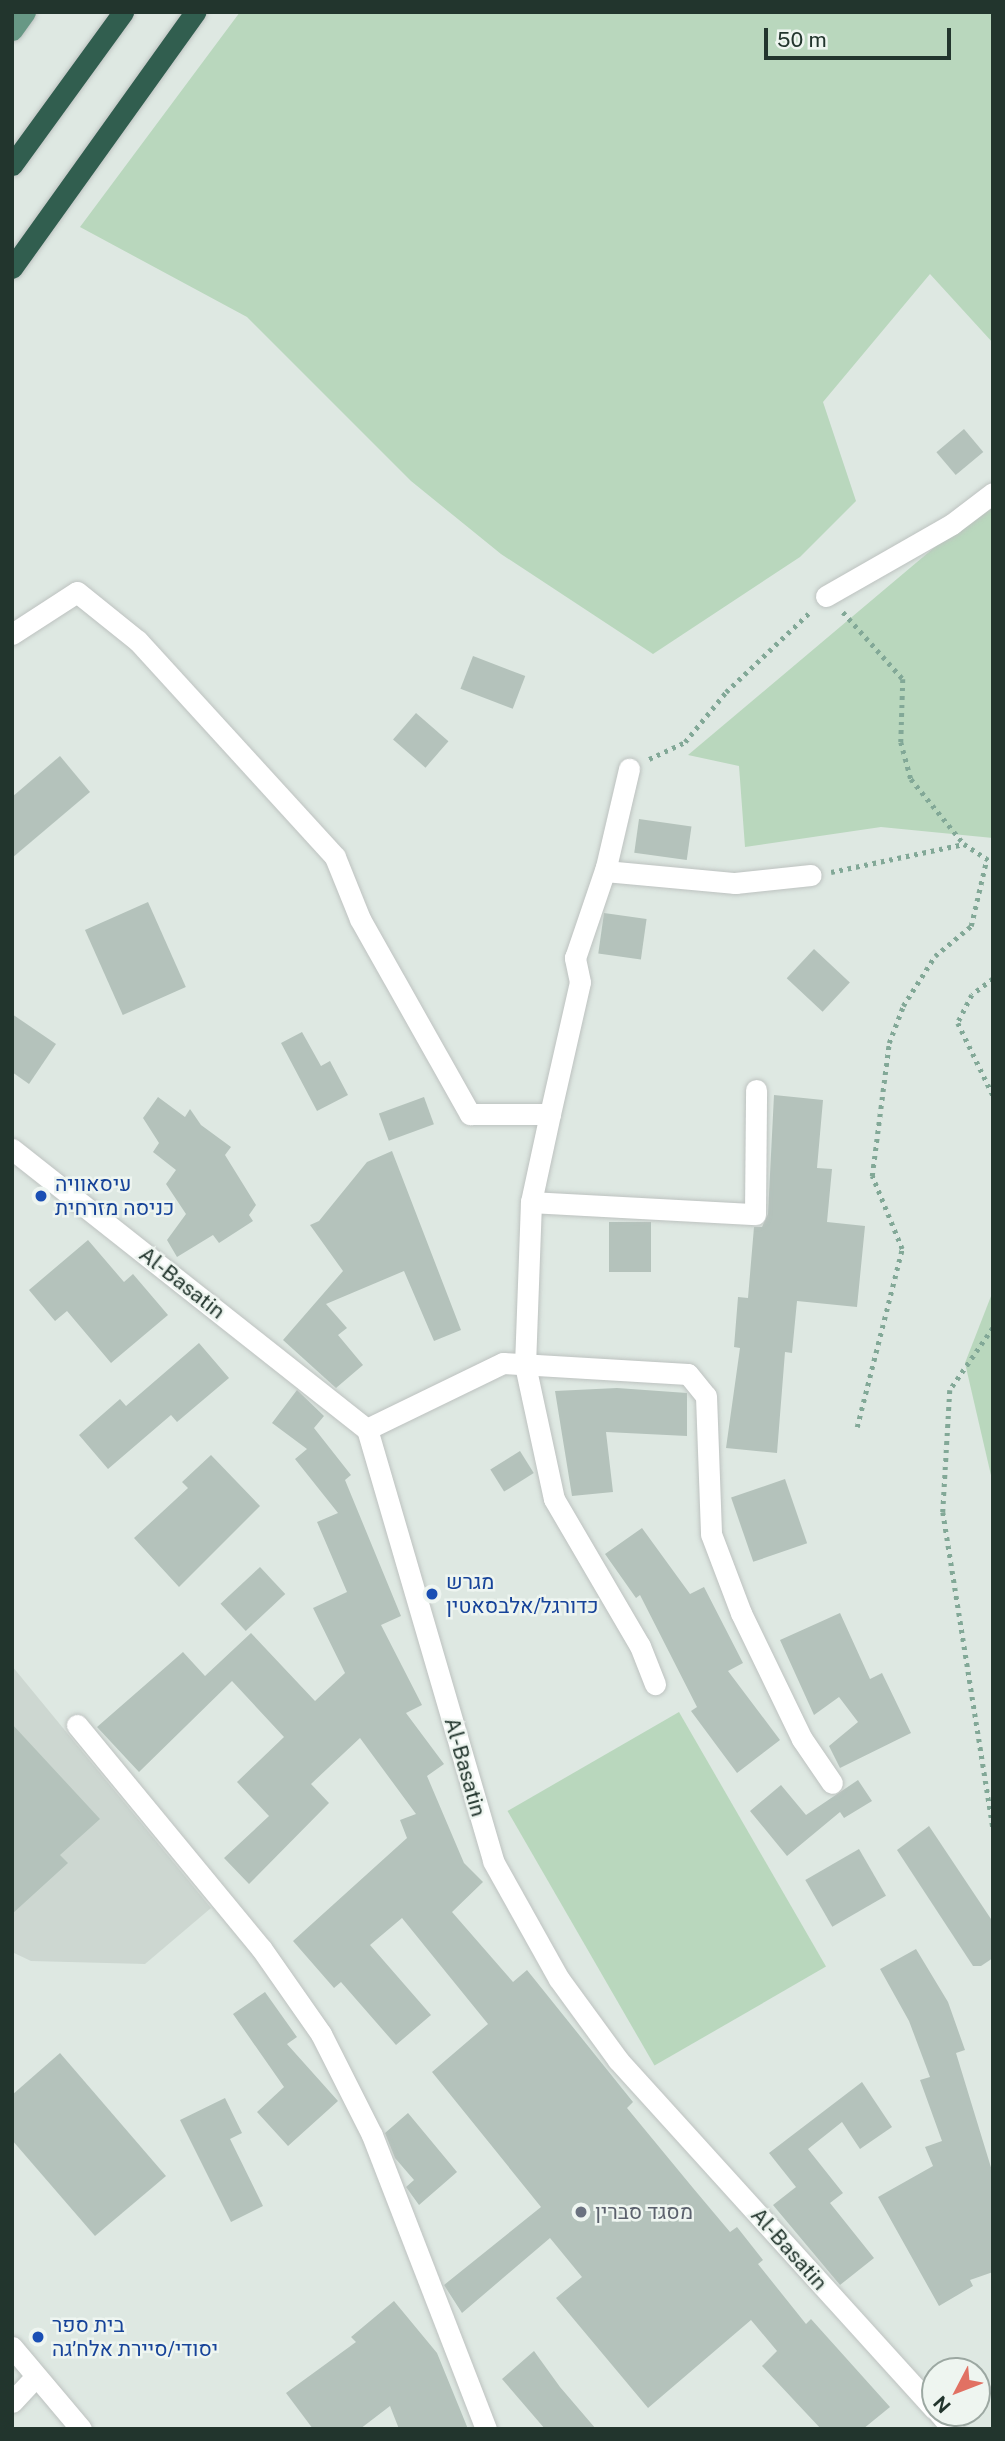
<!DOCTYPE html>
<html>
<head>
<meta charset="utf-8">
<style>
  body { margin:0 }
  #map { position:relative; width:1005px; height:2441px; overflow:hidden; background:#dee8e2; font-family:"Public Sans",Heebo,sans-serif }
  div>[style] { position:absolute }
  .built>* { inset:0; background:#cdd7d1 }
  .green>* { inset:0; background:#b9d7bd; transform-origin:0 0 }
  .building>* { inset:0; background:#b4c2bb; transform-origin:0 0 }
  .path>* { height:4.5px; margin-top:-2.25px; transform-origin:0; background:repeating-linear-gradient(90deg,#82a897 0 3.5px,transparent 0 8.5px) }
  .roads { filter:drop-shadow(0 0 2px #bdc2c0) drop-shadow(0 0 2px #bdc2c0) }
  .minor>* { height:21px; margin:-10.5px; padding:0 10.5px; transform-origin:10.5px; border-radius:10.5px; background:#fff }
  .major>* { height:21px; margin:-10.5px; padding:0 10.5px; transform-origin:10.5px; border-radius:10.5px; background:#689885 }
  .highway>* { height:21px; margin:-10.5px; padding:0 10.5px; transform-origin:10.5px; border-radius:10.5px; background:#315e4f }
  .dots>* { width:19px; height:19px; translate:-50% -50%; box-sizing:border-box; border:4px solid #eef5f0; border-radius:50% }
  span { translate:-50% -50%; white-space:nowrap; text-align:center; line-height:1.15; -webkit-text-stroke:5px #eef5f0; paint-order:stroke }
  .transit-label { font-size:21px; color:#164399 }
  .left { translate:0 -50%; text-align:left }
  .street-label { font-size:21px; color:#22352d }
  .worship-label { font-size:21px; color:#5b616d }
  .frame { position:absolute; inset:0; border:14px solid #22352d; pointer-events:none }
  .north { position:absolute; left:921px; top:2357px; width:70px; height:70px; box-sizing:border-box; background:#eef5f0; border:2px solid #9ca8a2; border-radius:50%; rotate:228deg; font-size:19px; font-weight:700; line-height:28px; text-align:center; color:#22352d }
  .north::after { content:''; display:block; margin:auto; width:24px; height:32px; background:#e17163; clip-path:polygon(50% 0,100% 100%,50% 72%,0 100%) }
  .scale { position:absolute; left:764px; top:28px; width:187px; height:32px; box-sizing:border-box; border:4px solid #22352d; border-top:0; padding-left:9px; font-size:21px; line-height:24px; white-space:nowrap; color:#22352d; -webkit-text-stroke:5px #eef5f0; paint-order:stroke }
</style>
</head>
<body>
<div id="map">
  <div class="built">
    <div style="clip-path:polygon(12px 1666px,211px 1908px,145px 1964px,31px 1961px,12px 1952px)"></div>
  </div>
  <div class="green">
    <div style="clip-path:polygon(240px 12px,993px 12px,993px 343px,930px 274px,823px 402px,856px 501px,800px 557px,653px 654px,501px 554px,411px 481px,247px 317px,80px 227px)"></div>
    <div style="clip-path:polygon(993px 498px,993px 838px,881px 827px,745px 847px,739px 766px,688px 755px)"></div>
    <div style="clip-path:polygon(993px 1291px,993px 1484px,965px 1363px)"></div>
    <div style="left:679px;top:1712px;width:294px;height:198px;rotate:60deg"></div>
  </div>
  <div class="building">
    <div style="left:964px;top:429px;width:30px;height:36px;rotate:50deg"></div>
    <div style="left:473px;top:656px;width:56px;height:35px;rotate:21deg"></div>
    <div style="left:416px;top:713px;width:43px;height:35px;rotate:41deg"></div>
    <div style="clip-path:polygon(60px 756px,90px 792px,12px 858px,12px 797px)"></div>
    <div style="left:639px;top:819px;width:53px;height:34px;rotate:8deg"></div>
    <div style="left:148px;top:902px;width:93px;height:69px;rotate:66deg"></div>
    <div style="left:604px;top:913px;width:43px;height:41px;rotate:8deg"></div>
    <div style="left:814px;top:949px;width:49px;height:40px;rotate:43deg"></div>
    <div style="clip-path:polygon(12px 1014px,56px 1044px,29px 1084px,12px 1072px)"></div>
    <div style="clip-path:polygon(302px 1032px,321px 1066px,330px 1061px,348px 1095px,317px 1111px,281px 1043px)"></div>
    <div style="clip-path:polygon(774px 1095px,823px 1100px,817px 1168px,832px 1169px,827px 1222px,865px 1226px,857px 1307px,797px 1301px,792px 1353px,785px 1352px,777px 1453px,726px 1448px,740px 1348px,734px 1347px,738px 1297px,748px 1298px,754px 1227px,762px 1227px,768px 1214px)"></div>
    <div style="clip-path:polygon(158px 1097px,185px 1117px,190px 1109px,201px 1125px,231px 1147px,225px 1155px,256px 1205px,249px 1215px,253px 1221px,219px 1243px,213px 1235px,177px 1257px,167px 1240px,186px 1214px,166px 1184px,176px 1170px,153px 1152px,159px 1143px,143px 1118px)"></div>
    <div style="left:424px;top:1097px;width:29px;height:48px;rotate:70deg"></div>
    <div style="clip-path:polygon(392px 1151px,461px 1330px,434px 1341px,404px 1271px,326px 1304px,347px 1328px,338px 1335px,363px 1365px,336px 1388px,283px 1340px,343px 1271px,310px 1225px,319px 1221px,367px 1162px)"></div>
    <div style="left:609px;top:1222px;width:42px;height:50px"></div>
    <div style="clip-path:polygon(88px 1240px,124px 1282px,133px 1274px,168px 1315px,111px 1363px,67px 1311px,55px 1321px,29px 1290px)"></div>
    <div style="clip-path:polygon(199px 1343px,229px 1378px,177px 1422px,171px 1415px,108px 1469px,79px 1435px,120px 1399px,126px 1406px)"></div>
    <div style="clip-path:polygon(617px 1388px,687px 1393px,687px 1436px,606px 1432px,613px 1492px,572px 1496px,555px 1391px)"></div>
    <div style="clip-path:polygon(297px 1390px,324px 1416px,314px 1428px,351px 1475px,345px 1480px,401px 1616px,381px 1625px,422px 1705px,406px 1713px,444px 1764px,427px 1776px,464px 1863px,483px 1882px,452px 1912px,513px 1982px,527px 1970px,633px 2102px,627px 2108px,693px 2188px,730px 2232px,737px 2227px,763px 2260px,758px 2264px,806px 2324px,811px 2319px,890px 2407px,863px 2429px,821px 2429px,762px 2366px,777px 2351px,751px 2320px,648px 2408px,556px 2298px,582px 2277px,550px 2238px,462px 2313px,444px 2285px,541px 2207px,432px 2072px,488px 2024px,402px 1918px,370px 1945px,431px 2015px,396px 2045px,341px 1982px,334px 1988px,293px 1941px,407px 1838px,400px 1820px,416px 1814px,360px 1738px,311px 1784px,329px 1803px,249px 1884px,224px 1858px,269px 1816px,237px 1782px,284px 1737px,232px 1681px,139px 1772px,97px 1727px,183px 1652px,205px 1676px,251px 1633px,315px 1701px,345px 1673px,313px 1608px,347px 1592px,317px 1522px,338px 1513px,295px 1459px,307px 1449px,272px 1423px)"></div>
    <div style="left:520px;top:1451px;width:26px;height:35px;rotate:58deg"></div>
    <div style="clip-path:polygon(211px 1455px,260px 1506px,179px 1587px,134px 1538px,188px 1488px,182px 1482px)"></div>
    <div style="left:785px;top:1479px;width:68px;height:57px;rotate:71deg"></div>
    <div style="clip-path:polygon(642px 1528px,690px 1594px,704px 1587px,743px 1663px,728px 1671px,780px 1740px,737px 1773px,691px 1711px,697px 1707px,640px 1595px,636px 1598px,605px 1554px)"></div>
    <div style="left:260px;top:1567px;width:37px;height:54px;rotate:47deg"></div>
    <div style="clip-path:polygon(840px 1613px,870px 1679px,882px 1673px,911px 1733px,840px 1768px,829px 1746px,858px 1722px,839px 1697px,814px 1715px,780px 1640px)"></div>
    <div style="clip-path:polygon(12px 1724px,100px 1819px,60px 1855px,68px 1863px,12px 1914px)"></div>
    <div style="clip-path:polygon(858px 1780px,872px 1801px,844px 1818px,840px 1812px,787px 1856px,750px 1811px,781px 1785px,806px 1815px)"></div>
    <div style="clip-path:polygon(929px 1826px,993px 1922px,993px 1958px,981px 1966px,973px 1966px,897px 1850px)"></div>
    <div style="left:859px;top:1849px;width:54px;height:62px;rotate:60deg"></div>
    <div style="clip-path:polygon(916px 1949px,948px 2002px,965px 2050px,956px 2053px,993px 2174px,993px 2272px,970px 2280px,973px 2286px,939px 2306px,878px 2197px,933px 2166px,925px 2147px,942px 2141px,920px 2080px,930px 2077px,909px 2021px,880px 1969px)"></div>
    <div style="clip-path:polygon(265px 1992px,297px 2037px,287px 2044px,338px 2101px,288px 2146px,257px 2112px,284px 2087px,233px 2014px)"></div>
    <div style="clip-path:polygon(60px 2053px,166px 2176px,95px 2236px,12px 2140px,12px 2095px)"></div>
    <div style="clip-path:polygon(862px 2082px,892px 2127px,860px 2149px,842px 2122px,808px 2149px,843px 2193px,830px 2203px,874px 2258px,840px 2285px,773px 2205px,796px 2187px,769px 2153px)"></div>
    <div style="clip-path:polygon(225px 2098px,242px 2133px,230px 2139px,263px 2206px,231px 2222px,180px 2120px)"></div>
    <div style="clip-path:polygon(408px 2113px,457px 2172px,419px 2205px,406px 2187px,414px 2180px,395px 2158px,385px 2133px)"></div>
    <div style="clip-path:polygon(394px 2301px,437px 2353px,468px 2429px,399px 2429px,390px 2406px,360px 2429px,313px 2429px,286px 2393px,356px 2342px,351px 2337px)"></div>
    <div style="clip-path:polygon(534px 2351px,560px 2387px,596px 2429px,545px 2429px,502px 2379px)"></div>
  </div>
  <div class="path">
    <div style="left:843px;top:612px;width:90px;rotate:48.2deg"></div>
    <div style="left:903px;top:679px;width:63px;rotate:91.8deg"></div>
    <div style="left:901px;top:742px;width:38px;rotate:75deg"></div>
    <div style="left:911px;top:779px;width:84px;rotate:50.8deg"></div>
    <div style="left:964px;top:844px;width:35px;rotate:33deg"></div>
    <div style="left:649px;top:759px;width:40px;rotate:-25deg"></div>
    <div style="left:685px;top:742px;width:65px;rotate:-50.6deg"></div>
    <div style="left:726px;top:692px;width:117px;rotate:-43.6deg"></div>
    <div style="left:831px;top:872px;width:136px;rotate:-11.9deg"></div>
    <div style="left:993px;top:979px;width:26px;rotate:143deg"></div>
    <div style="left:972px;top:995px;width:31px;rotate:117deg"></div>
    <div style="left:958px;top:1023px;width:80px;rotate:64.1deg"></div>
    <div style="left:993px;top:1328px;width:75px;rotate:124.7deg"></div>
    <div style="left:950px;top:1390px;width:122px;rotate:93.3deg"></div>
    <div style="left:943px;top:1512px;width:320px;rotate:81deg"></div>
    <div style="left:857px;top:1427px;width:184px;rotate:-75.8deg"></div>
    <div style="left:902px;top:1249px;width:79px;rotate:-112.3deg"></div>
    <div style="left:872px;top:1176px;width:134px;rotate:-82.7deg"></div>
    <div style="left:889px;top:1043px;width:40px;rotate:-69deg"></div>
    <div style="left:903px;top:1006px;width:59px;rotate:-57.4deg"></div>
    <div style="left:935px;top:956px;width:47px;rotate:-39.8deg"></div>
    <div style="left:971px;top:926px;width:66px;rotate:-76.8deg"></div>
  </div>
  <div class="roads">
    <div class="minor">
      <div style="left:826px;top:596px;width:145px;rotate:-29.7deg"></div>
      <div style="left:952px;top:524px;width:51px;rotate:-37.1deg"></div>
      <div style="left:12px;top:634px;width:77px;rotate:-32.9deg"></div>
      <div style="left:77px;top:592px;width:78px;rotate:38.8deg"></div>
      <div style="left:138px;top:641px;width:292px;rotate:47.6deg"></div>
      <div style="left:335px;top:857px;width:67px;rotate:68deg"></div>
      <div style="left:360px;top:919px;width:224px;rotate:60.6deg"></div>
      <div style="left:470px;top:1114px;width:80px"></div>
      <div style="left:550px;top:1114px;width:90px;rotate:102.2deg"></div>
      <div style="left:531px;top:1202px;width:163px;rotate:92.1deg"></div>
      <div style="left:525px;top:1365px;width:137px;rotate:77.8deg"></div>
      <div style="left:554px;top:1499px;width:170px;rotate:59.7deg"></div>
      <div style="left:640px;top:1646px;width:41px;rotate:68.5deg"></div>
      <div style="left:605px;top:871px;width:131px;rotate:5.3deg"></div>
      <div style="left:735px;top:883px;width:76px;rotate:-6deg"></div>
      <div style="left:550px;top:1114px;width:135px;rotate:-77.2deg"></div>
      <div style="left:580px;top:982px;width:25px;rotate:-102deg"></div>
      <div style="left:575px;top:958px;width:96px;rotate:-71.2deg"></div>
      <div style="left:606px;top:867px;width:101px;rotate:-76.8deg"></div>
      <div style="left:12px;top:1149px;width:452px;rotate:38.3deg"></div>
      <div style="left:367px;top:1429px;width:450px;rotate:73.7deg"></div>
      <div style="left:493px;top:1861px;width:135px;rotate:60.8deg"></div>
      <div style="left:559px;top:1979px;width:100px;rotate:53.9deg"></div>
      <div style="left:618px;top:2060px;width:471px;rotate:47.8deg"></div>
      <div style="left:531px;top:1202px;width:224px;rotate:3.1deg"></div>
      <div style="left:755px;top:1214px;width:124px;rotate:-89.5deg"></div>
      <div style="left:367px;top:1429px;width:151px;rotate:-25.9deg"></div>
      <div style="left:503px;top:1363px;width:185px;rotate:3.4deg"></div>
      <div style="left:688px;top:1374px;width:28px;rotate:51deg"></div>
      <div style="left:706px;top:1396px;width:138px;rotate:87.9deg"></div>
      <div style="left:711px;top:1534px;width:85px;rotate:69.2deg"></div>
      <div style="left:741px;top:1613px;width:140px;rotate:64.2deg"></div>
      <div style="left:802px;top:1739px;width:53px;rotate:55.7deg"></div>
      <div style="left:77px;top:1725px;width:289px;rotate:50.5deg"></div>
      <div style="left:261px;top:1948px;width:105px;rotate:55.1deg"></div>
      <div style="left:321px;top:2034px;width:113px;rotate:63.2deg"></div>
      <div style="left:372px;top:2135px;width:315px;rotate:68.8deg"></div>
      <div style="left:12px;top:2347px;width:107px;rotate:49.9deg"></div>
      <div style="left:12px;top:2402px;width:33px;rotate:-47deg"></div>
      <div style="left:939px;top:2413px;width:21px;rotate:49deg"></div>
    </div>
    <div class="major">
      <div style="left:12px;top:30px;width:22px;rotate:-54deg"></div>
    </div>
    <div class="highway">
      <div style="left:12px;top:165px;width:189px;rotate:-54deg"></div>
      <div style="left:12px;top:268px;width:315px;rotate:-54.4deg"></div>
    </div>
  </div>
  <div class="dots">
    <div style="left:41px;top:1196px;background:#1a4fb4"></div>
    <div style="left:432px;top:1594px;background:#1a4fb4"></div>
    <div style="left:581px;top:2212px;background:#6b7280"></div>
    <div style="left:38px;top:2337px;background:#1a4fb4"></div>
  </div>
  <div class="transit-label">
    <span class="left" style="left:55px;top:1196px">עיסאוויה<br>כניסה מזרחית</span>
    <span class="left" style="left:446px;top:1594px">מגרש<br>כדורגל/אלבסאטין</span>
    <span class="left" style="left:52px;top:2337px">בית ספר<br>יסודי/סיירת אלח׳גה</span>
  </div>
  <div class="street-label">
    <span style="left:182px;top:1283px;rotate:38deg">Al-Basatin</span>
    <span style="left:465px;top:1767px;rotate:74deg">Al-Basatin</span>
    <span style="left:789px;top:2249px;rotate:48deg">Al-Basatin</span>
  </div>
  <div class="worship-label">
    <span class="left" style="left:595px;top:2212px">מסגד סברין</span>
  </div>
  <div class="frame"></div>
  <div class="north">N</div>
  <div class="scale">50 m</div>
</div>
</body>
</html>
